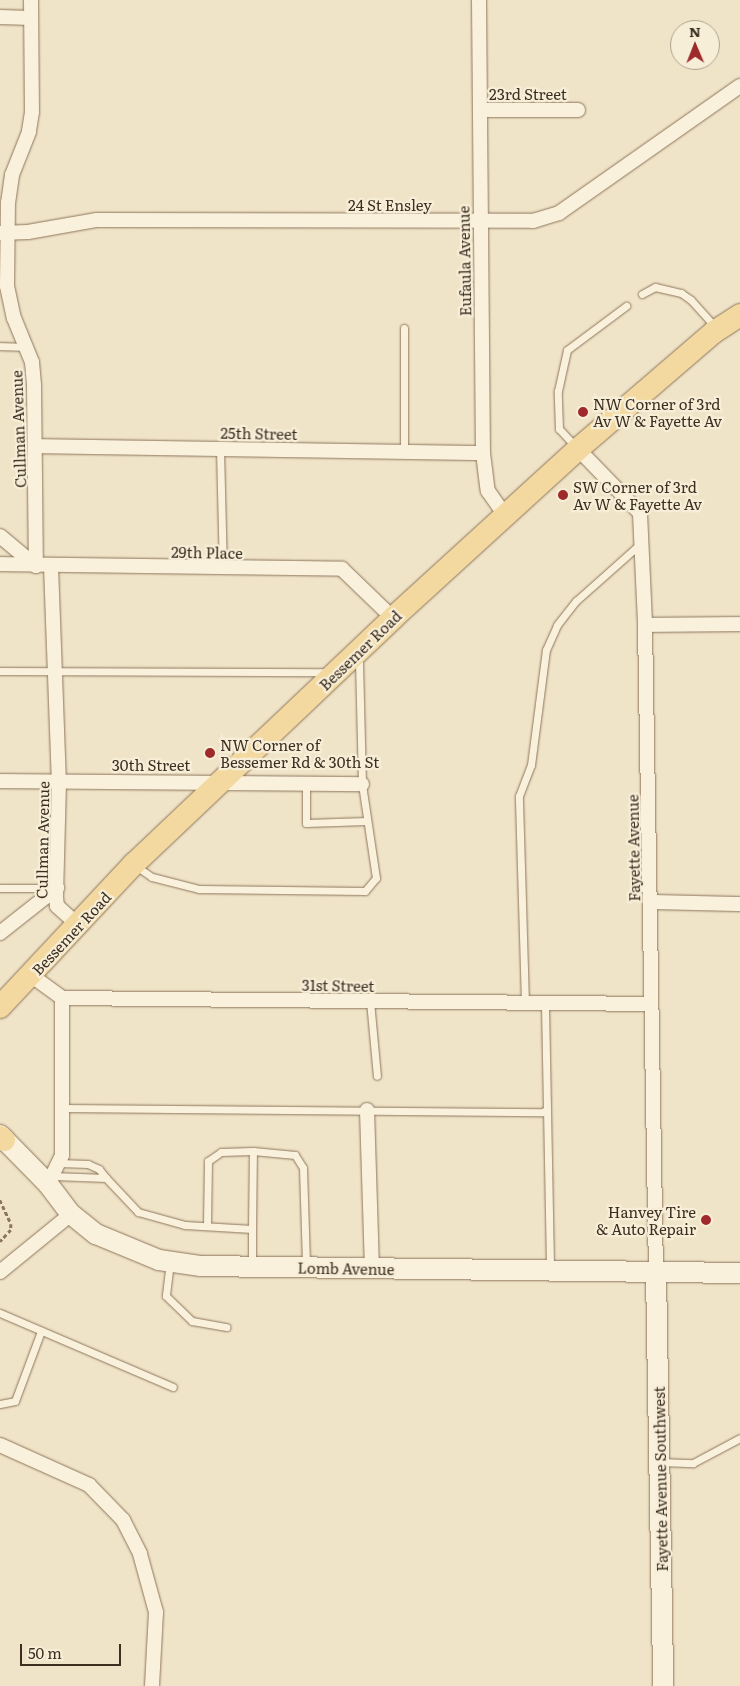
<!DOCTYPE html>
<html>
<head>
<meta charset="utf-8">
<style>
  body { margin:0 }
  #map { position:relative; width:740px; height:1686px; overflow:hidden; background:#f0e4c8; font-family:Literata,serif }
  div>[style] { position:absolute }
  .path>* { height:2.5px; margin-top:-1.25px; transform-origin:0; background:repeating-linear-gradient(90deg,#8d765c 0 4px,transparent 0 6.5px) }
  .roads { filter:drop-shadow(0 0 1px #8d765c) drop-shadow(0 0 1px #8d765c) }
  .lane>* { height:7px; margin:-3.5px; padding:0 3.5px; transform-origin:3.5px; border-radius:3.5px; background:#faf1dc }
  .street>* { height:14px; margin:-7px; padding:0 7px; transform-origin:7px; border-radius:7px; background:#faf1dc }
  .secondary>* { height:20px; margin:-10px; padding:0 10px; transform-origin:10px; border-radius:10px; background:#faf1dc }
  .primary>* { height:22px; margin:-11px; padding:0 11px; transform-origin:11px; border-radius:11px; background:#f3d9a0 }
  .dots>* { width:14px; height:14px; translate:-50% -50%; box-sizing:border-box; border:2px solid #f7eed8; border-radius:50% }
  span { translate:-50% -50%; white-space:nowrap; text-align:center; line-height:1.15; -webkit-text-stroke:4.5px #f7eed8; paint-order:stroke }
  .street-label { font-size:15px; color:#3d2e20 }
  .poi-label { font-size:15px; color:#3d2e20 }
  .left { translate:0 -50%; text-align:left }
  .right { translate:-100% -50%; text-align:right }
  .north { position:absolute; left:670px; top:20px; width:50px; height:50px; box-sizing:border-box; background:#f7eed8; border:1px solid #ada18e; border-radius:50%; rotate:359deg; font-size:14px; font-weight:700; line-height:20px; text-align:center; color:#3d2e20 }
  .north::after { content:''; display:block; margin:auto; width:18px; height:22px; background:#9e2a2b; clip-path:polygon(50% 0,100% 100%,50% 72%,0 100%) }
  .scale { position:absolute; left:20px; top:1644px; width:101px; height:22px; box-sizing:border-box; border:2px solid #3d2e20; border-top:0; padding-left:6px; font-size:15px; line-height:18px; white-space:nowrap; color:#3d2e20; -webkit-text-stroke:4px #f7eed8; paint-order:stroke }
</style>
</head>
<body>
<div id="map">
  <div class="path">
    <div style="left:0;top:1200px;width:26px;rotate:65deg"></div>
    <div style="left:11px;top:1224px;width:6px;rotate:90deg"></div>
    <div style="left:11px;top:1230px;width:16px;rotate:133deg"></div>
  </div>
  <div class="roads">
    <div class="lane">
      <div style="left:642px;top:294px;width:15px;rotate:-28deg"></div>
      <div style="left:655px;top:287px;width:27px;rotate:13deg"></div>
      <div style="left:681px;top:293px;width:12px;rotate:35deg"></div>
      <div style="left:691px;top:300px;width:36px;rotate:48deg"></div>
      <div style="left:404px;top:328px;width:124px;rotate:90deg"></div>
      <div style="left:0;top:346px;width:25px;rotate:2deg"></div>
      <div style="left:576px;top:447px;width:25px;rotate:-133deg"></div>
      <div style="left:559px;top:429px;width:38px;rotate:-92deg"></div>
      <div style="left:558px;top:391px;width:42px;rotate:-77.6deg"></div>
      <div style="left:567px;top:350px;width:74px;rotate:-36.7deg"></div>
      <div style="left:220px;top:449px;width:119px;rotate:88.6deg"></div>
      <div style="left:0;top:671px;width:328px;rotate:0.2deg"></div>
      <div style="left:306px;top:783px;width:40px;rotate:90deg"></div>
      <div style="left:306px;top:823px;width:61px;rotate:-1.9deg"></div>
      <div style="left:136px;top:866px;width:19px;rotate:35deg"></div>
      <div style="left:152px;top:877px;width:49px;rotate:14.3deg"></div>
      <div style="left:199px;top:889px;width:166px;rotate:0.7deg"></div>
      <div style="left:365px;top:891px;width:17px;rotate:-50deg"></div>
      <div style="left:376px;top:878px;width:95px;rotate:-98.5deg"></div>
      <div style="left:362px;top:784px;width:126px;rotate:-91.4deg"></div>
      <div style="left:0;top:888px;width:54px"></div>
      <div style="left:370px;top:1001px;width:75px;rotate:84.7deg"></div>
      <div style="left:525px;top:1003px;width:207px;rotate:-91.7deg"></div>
      <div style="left:519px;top:796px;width:33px;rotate:-69deg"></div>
      <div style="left:531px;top:765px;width:116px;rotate:-82.6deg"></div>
      <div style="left:546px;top:650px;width:27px;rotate:-66deg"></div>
      <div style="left:557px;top:625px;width:31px;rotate:-52deg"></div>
      <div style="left:576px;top:601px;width:86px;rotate:-41.7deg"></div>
      <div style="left:62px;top:1108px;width:481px;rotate:0.5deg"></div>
      <div style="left:543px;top:1112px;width:5px;rotate:-37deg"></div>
      <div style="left:547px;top:1109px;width:106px;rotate:-91.1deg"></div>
      <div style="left:547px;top:1109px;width:159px;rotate:88.9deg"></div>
      <div style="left:253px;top:1151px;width:42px;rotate:5.4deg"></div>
      <div style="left:295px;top:1155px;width:15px;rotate:58deg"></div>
      <div style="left:303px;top:1168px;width:97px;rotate:88.2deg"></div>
      <div style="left:53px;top:1176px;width:53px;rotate:2.2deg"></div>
      <div style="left:106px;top:1178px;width:11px;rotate:-128deg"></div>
      <div style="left:99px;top:1169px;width:12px;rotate:-156deg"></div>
      <div style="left:88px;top:1164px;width:30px;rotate:-178deg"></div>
      <div style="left:106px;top:1178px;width:47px;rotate:46.7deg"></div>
      <div style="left:138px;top:1212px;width:49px;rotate:15.5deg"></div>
      <div style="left:185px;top:1225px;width:67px;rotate:3.4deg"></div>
      <div style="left:252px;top:1229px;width:78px;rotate:-89.3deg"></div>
      <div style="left:253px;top:1151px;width:32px;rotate:178deg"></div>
      <div style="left:221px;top:1152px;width:16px;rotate:145deg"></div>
      <div style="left:208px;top:1161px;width:64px;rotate:90.9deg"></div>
      <div style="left:170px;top:1262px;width:34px;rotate:97deg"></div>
      <div style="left:166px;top:1296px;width:36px;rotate:44deg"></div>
      <div style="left:192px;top:1321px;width:35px;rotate:10deg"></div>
      <div style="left:252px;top:1266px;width:37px;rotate:-90deg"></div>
      <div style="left:0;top:1313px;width:188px;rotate:23.2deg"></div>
      <div style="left:0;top:1404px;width:15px;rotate:-11deg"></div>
      <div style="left:15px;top:1401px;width:75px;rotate:-69.6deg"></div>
      <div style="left:660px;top:1462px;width:33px;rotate:2deg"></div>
      <div style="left:693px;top:1463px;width:53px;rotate:-28deg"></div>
    </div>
    <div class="street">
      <div style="left:31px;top:0;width:112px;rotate:89.5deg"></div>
      <div style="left:32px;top:112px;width:20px;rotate:99deg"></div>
      <div style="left:29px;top:132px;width:46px;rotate:111.6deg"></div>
      <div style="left:12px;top:175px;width:27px;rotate:98deg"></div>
      <div style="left:8px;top:202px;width:84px;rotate:90.7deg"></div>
      <div style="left:7px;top:286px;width:33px;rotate:78deg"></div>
      <div style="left:14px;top:318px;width:48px;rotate:67.8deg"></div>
      <div style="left:32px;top:362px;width:23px;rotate:85deg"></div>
      <div style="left:34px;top:385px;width:181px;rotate:89.4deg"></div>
      <div style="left:479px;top:0;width:453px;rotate:89.5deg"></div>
      <div style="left:483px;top:453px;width:38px;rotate:83deg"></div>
      <div style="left:488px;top:491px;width:29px;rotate:55deg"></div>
      <div style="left:0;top:17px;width:31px;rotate:2deg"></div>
      <div style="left:480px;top:110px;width:98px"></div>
      <div style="left:0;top:233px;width:28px;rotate:-2deg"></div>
      <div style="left:28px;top:232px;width:70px;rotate:-9.9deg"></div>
      <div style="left:97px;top:220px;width:436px;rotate:0.1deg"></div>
      <div style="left:533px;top:221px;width:27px;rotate:-17deg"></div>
      <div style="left:559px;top:213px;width:221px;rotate:-35.1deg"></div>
      <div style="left:36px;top:446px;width:447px;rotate:0.9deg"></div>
      <div style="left:578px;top:449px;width:89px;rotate:45.9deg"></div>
      <div style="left:640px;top:513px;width:112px;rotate:87.4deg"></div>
      <div style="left:645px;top:625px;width:647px;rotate:89.03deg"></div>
      <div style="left:0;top:536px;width:47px;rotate:39.8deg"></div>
      <div style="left:0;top:564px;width:342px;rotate:0.8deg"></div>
      <div style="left:342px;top:569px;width:71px;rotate:43.9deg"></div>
      <div style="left:51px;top:566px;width:216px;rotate:87.9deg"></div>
      <div style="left:59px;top:782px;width:115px;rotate:91.5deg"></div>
      <div style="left:56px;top:897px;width:9px;rotate:84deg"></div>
      <div style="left:57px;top:906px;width:28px;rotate:42deg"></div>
      <div style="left:645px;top:625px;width:95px;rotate:-0.6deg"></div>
      <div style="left:0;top:781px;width:362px;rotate:0.5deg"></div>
      <div style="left:650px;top:902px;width:90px;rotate:1.3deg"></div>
      <div style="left:0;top:933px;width:73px;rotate:-38.3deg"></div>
      <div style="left:32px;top:976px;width:37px;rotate:36deg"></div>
      <div style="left:62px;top:998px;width:589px;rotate:0.58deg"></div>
      <div style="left:367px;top:1110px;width:158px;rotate:88.2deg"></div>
      <div style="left:48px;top:1184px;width:32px;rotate:-64deg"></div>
      <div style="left:62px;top:1155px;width:157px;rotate:-90deg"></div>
      <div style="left:0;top:1272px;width:92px;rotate:-39.2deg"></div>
      <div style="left:0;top:1445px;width:98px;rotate:24.2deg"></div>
      <div style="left:89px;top:1485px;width:49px;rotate:45.8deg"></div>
      <div style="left:123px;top:1520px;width:38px;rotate:63deg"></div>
      <div style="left:140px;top:1554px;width:60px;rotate:74.6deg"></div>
      <div style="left:156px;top:1612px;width:74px;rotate:93.1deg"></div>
    </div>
    <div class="secondary">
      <div style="left:0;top:1135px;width:69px;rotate:45.6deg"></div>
      <div style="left:48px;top:1184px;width:38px;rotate:53deg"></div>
      <div style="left:71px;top:1214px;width:32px;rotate:39deg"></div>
      <div style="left:96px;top:1234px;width:68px;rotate:22.4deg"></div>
      <div style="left:159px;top:1260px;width:41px;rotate:8.3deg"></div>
      <div style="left:200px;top:1266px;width:540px;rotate:0.74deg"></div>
      <div style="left:656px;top:1272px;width:414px;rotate:89deg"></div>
    </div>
    <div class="primary">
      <div style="left:0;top:1007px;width:196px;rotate:-46.9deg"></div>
      <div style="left:134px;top:864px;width:357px;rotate:-43.5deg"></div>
      <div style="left:393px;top:618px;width:251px;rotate:-42.4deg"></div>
      <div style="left:578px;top:449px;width:179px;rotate:-40.7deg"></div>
      <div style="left:714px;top:332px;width:31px;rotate:-33deg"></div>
      <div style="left:0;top:1137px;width:5px;rotate:37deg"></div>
    </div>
  </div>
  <div class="dots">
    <div style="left:583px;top:412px;background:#9e2a2b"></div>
    <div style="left:563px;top:495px;background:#9e2a2b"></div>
    <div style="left:210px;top:753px;background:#9e2a2b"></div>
    <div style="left:706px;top:1220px;background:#9e2a2b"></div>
  </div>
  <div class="street-label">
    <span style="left:528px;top:94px">23rd Street</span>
    <span style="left:390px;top:205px">24 St Ensley</span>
    <span style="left:464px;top:261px;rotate:-91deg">Eufaula Avenue</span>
    <span style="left:18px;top:429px;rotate:-92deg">Cullman Avenue</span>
    <span style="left:259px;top:433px;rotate:1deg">25th Street</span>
    <span style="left:207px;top:552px;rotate:1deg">29th Place</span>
    <span style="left:360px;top:650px;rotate:-44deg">Bessemer Road</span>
    <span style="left:151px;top:765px">30th Street</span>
    <span style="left:42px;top:840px;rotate:-89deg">Cullman Avenue</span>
    <span style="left:633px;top:848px;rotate:-91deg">Fayette Avenue</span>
    <span style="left:71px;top:933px;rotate:-47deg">Bessemer Road</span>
    <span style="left:338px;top:985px;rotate:1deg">31st Street</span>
    <span style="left:346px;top:1268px;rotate:1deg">Lomb Avenue</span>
    <span style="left:660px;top:1479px;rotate:-91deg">Fayette Avenue Southwest</span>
  </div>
  <div class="poi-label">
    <span class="left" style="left:593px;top:412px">NW Corner of 3rd<br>Av W &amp; Fayette Av</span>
    <span class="left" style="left:573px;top:495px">SW Corner of 3rd<br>Av W &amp; Fayette Av</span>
    <span class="left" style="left:220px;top:753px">NW Corner of<br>Bessemer Rd &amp; 30th St</span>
    <span class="right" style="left:696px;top:1220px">Hanvey Tire<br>&amp; Auto Repair</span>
  </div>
  <div class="north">N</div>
  <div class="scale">50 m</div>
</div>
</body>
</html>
